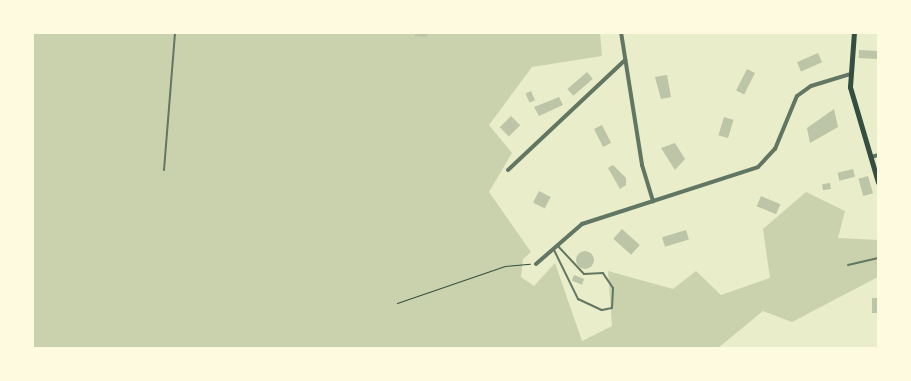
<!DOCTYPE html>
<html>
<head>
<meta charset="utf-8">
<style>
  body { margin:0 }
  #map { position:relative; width:911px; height:381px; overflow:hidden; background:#e9edc9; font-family:"Sofia Sans Condensed",sans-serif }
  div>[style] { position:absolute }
  .green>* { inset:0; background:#cad2ad }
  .building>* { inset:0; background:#bcc5a7; transform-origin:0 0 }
  .round { border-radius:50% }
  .path>* { height:1px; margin:-0.5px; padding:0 0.5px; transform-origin:0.5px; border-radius:0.5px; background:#344e41 }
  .service>* { height:2px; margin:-1px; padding:0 1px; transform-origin:1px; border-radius:1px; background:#617663 }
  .minor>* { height:4px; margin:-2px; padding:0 2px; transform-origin:2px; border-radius:2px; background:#617663 }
  .secondary>* { height:5px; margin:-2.5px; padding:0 2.5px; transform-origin:2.5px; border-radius:2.5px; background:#344e41 }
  span { translate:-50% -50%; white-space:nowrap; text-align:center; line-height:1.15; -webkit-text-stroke:4.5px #fefae0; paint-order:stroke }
  .frame { position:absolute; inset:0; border:34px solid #fefae0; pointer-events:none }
</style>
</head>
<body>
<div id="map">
  <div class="green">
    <div style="clip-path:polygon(32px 33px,600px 33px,602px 56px,532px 67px,489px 125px,512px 153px,489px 192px,531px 252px,523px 259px,521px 277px,534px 286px,555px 263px,582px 341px,612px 326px,608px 271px,673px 289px,696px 271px,721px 295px,770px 278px,763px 229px,806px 192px,845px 211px,838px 238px,878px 240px,878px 277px,792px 322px,763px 311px,718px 348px,33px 348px)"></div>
  </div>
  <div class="building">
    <div style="clip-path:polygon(415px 32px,428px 32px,427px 37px,415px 36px)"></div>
    <div style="left:859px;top:50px;width:19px;height:8px;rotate:3deg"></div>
    <div style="left:818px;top:53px;width:10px;height:23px;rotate:66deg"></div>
    <div style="left:747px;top:69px;width:9px;height:24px;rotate:27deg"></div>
    <div style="left:587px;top:72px;width:9px;height:26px;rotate:49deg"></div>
    <div style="clip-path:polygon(667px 75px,671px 97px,661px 99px,655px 77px)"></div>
    <div style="left:531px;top:91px;width:10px;height:6px;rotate:66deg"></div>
    <div style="clip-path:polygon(559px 97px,563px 105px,539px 116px,534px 107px)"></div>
    <div style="clip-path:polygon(834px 109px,838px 127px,810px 143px,807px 128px)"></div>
    <div style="left:511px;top:116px;width:13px;height:16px;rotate:45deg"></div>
    <div style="left:724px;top:117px;width:10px;height:19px;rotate:17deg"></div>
    <div style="left:602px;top:125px;width:20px;height:9px;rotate:63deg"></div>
    <div style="clip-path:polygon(675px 143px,685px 159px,675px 170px,661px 148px)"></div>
    <div style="clip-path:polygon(613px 165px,626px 178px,626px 185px,620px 189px,608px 168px)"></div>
    <div style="left:853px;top:169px;width:8px;height:16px;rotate:76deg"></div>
    <div style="left:868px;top:176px;width:18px;height:10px;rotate:74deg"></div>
    <div style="left:830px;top:183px;width:6px;height:8px;rotate:81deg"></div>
    <div style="left:539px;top:191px;width:13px;height:13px;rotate:27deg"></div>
    <div style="left:761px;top:196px;width:21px;height:11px;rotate:23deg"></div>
    <div style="left:622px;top:229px;width:24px;height:13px;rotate:42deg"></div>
    <div style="left:686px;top:230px;width:10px;height:25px;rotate:73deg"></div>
    <div class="round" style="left:576px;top:251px;width:18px;height:18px"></div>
    <div style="left:574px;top:275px;width:11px;height:6px;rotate:22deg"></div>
    <div style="left:872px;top:298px;width:6px;height:15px"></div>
  </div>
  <div class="path">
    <div style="left:397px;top:303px;width:114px;rotate:-18.9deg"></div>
    <div style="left:505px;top:266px;width:25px;rotate:-5deg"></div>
  </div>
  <div class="service">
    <div style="left:164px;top:170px;width:138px;rotate:-85.4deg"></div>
    <div style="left:554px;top:250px;width:55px;rotate:63.9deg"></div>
    <div style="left:578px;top:299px;width:26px;rotate:25deg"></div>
    <div style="left:602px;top:310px;width:10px;rotate:-11deg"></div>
    <div style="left:612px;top:308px;width:20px;rotate:-87deg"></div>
    <div style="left:613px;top:288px;width:18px;rotate:-124deg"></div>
    <div style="left:603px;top:273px;width:19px;rotate:177deg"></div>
    <div style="left:584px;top:274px;width:38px;rotate:-133deg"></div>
    <div style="left:848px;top:265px;width:31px;rotate:-13deg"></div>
  </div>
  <div class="minor">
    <div style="left:621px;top:32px;width:135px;rotate:81deg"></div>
    <div style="left:642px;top:165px;width:38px;rotate:73deg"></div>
    <div style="left:871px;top:157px;width:7px;rotate:-16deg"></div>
    <div style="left:508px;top:170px;width:161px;rotate:-43.2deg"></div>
    <div style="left:536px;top:264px;width:61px;rotate:-41deg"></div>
    <div style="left:582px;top:224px;width:185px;rotate:-17.9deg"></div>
    <div style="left:758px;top:167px;width:25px;rotate:-47deg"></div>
    <div style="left:775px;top:149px;width:57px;rotate:-67.5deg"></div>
    <div style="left:797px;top:96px;width:17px;rotate:-36deg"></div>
    <div style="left:811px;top:86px;width:39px;rotate:-17deg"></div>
  </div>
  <div class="secondary">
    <div style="left:854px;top:32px;width:55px;rotate:94.2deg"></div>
    <div style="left:850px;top:87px;width:99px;rotate:73.6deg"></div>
  </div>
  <div class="frame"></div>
</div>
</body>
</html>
